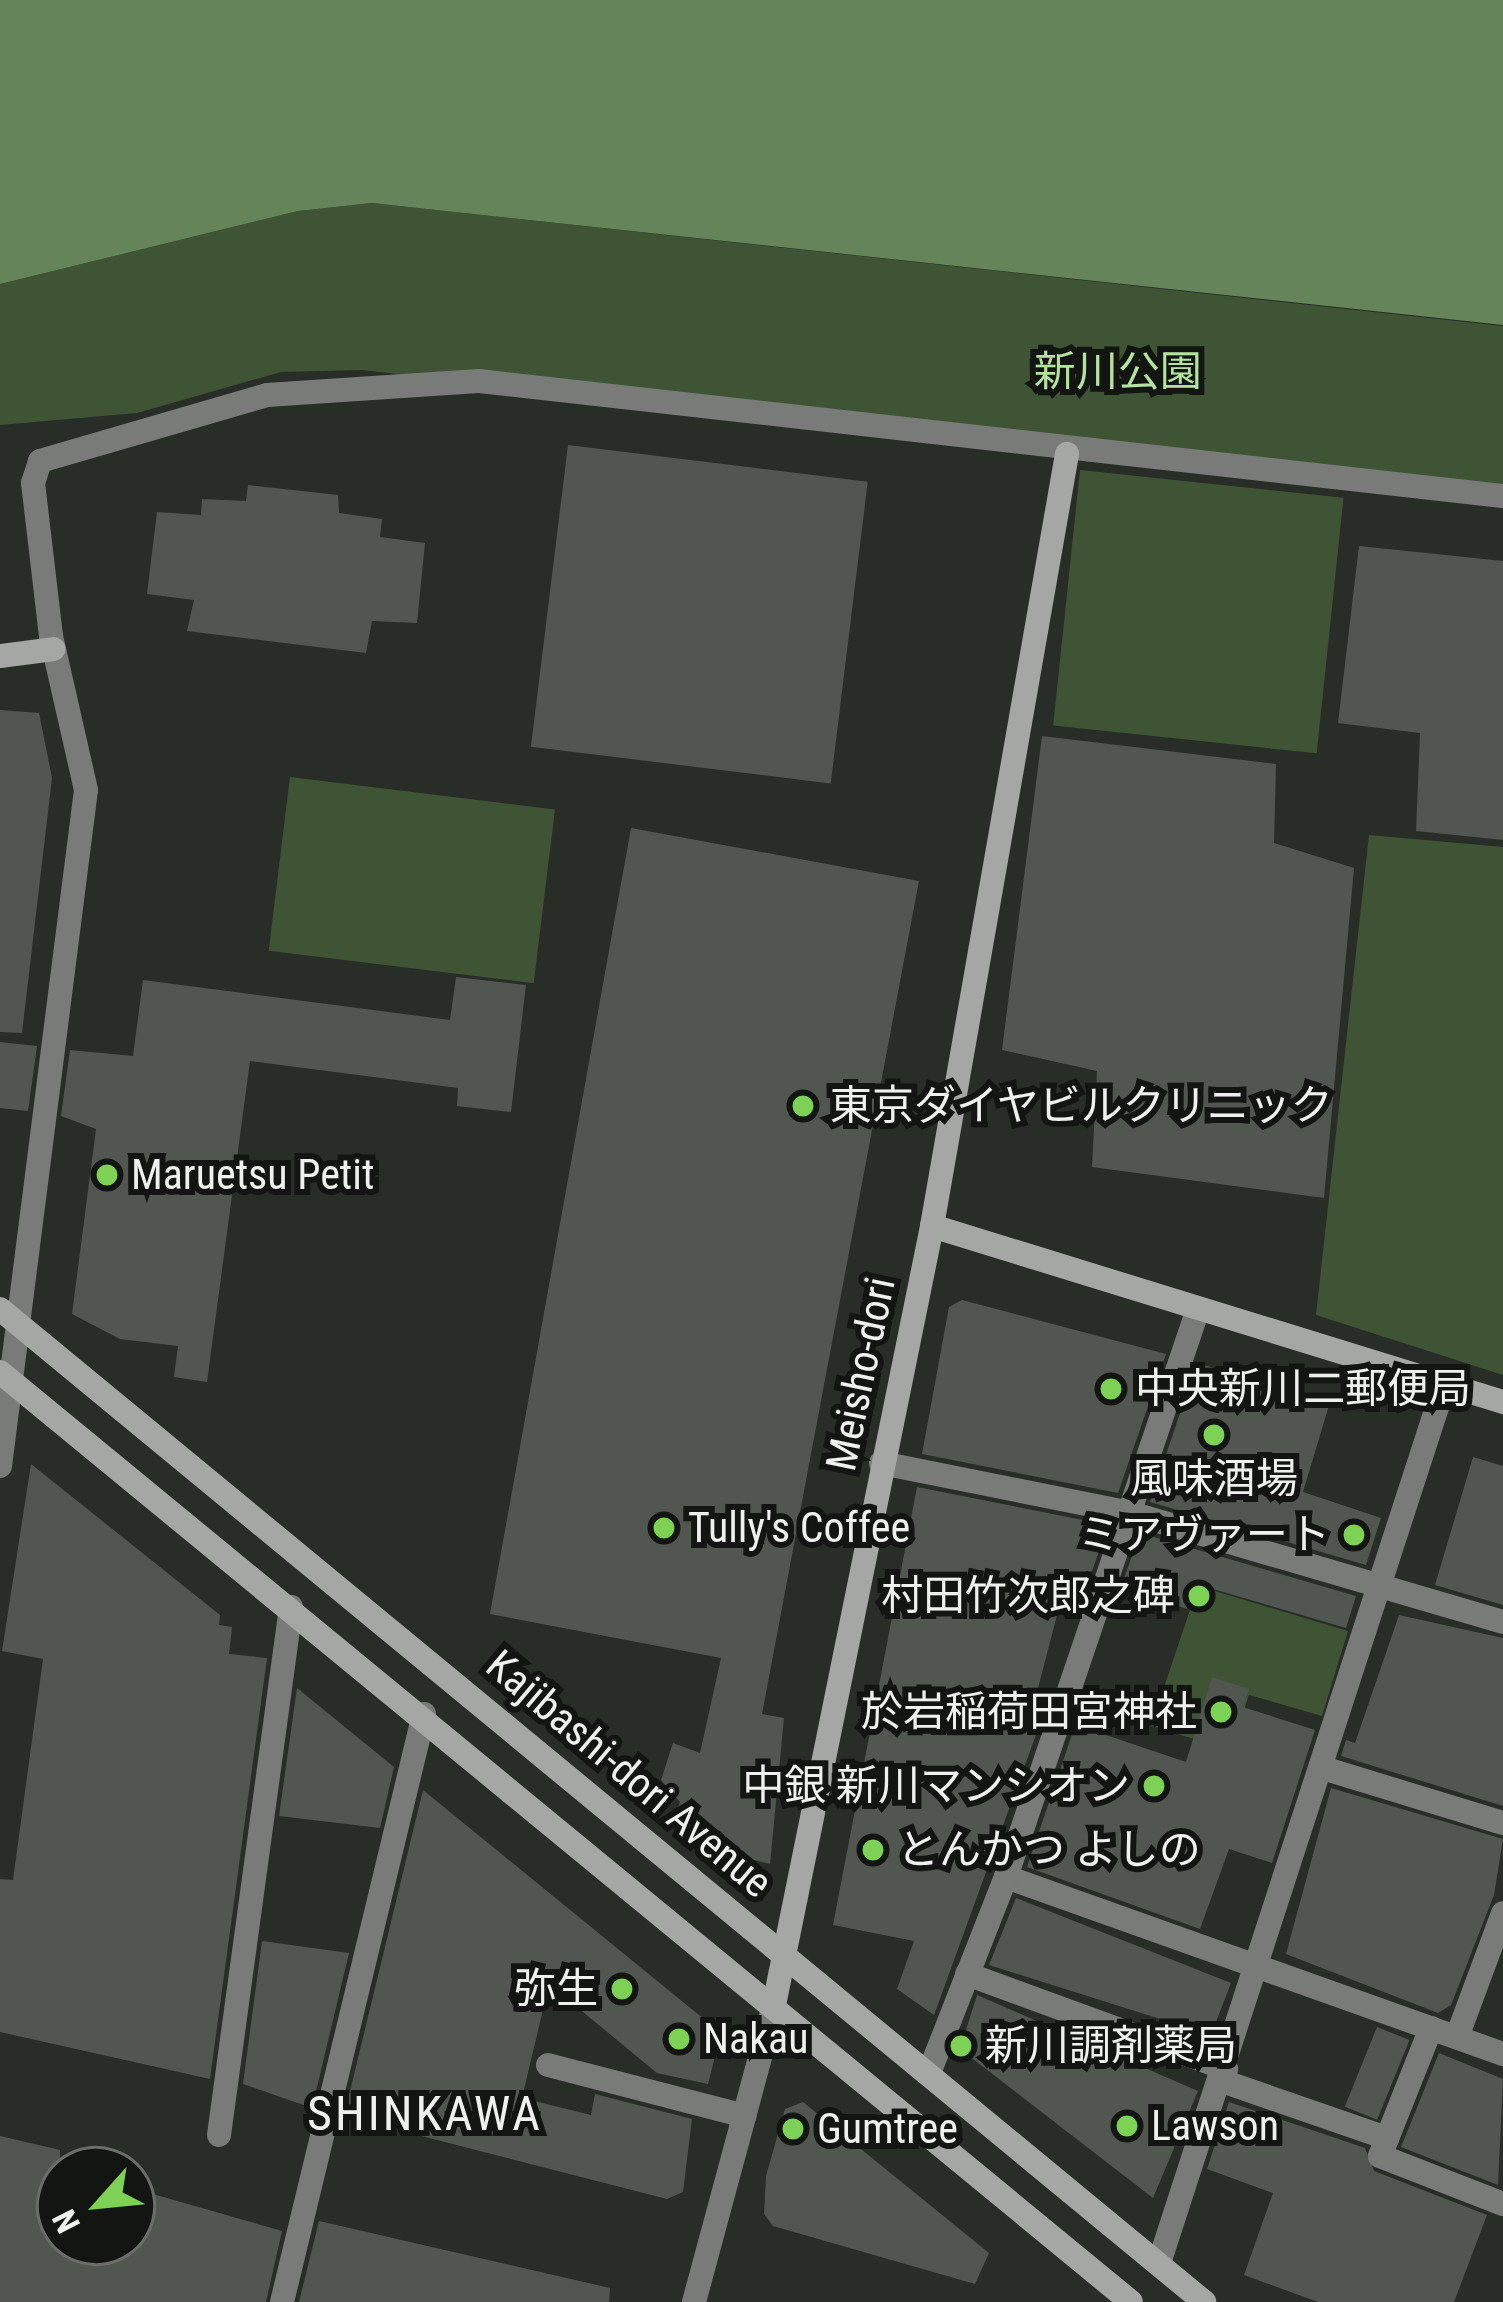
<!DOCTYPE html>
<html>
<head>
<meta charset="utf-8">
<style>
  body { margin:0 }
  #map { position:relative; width:1503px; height:2302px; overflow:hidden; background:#292d28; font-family:"Roboto Condensed","Noto Sans JP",sans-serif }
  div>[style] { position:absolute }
  .green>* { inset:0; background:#3e5434; transform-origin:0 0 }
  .water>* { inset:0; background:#668459 }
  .building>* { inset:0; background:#525650; transform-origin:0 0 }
  .lane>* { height:24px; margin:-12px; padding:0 12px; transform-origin:12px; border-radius:12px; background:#787b78 }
  .street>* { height:24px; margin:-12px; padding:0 12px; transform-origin:12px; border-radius:12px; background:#787b78 }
  .secondary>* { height:24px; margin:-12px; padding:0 12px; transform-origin:12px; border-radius:12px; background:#a4a7a3 }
  .dots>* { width:33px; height:33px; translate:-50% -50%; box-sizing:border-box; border:6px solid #131512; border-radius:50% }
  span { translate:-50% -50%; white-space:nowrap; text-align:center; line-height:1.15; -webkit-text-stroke:12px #131512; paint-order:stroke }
  .park-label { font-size:42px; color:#b4e3a0 }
  .poi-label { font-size:42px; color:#eef1ed }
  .left { translate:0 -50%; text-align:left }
  .right { translate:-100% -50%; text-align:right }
  .street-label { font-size:42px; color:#eef1ed }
  .quarter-label { font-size:48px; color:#eef1ed; letter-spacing:3px }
  .north { position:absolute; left:36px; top:2146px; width:120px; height:120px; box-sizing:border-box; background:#131512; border:3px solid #6b6d6a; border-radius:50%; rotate:243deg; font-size:33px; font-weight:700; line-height:48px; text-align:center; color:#eef1ed }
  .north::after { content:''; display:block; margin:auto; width:42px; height:54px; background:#7dd154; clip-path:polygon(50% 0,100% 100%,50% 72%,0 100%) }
</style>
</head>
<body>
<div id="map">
  <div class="green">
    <div style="clip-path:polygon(372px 203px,1503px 326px,1503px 499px,362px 370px,281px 372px,137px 413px,0 425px,0 284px,298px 211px)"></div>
    <div style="left:1080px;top:470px;width:265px;height:257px;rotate:6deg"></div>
    <div style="left:290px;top:777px;width:267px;height:175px;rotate:7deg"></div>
    <div style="clip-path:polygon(1369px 835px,1503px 847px,1503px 1375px,1316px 1315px)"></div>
    <div style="clip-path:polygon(1198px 1586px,1348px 1631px,1322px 1716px,1249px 1695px,1231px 1750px,1151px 1726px)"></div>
  </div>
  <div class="water">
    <div style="clip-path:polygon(0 0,1503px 0,1503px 325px,372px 203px,298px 211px,0 284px)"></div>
  </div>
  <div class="building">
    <div style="left:568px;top:445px;width:302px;height:304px;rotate:7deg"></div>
    <div style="clip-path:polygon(248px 485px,338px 495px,339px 513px,382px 519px,380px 537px,425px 543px,417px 623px,372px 621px,366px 653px,187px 631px,194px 600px,147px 594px,157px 512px,201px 515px,202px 499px,246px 501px)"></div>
    <div style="clip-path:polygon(1359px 546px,1503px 561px,1503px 840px,1416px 831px,1420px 733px,1338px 723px)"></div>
    <div style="clip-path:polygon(0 710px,39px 713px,52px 778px,22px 1033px,0 1032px)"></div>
    <div style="clip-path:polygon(1042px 736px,1276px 764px,1274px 843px,1354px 868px,1324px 1198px,1092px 1167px,1097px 1071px,1002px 1050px)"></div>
    <div style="clip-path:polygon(631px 828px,919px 881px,762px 1714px,784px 1718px,770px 1864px,722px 1852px,724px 1842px,676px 1814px,680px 1802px,661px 1780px,673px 1743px,700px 1753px,721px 1658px,490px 1614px)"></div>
    <div style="clip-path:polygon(456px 977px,526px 985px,511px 1112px,457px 1106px,458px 1088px,250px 1061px,207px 1382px,174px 1377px,178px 1346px,120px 1339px,72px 1314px,96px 1129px,61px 1116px,70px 1050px,133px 1056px,143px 980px,450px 1020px)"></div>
    <div style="clip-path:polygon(0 1042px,37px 1046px,28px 1111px,0 1108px)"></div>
    <div style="clip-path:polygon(962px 1300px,1166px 1354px,1118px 1493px,922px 1454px,949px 1307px)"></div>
    <div style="clip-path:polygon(1197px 1363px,1330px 1402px,1303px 1492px,1381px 1518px,1366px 1565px,1150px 1502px)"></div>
    <div style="clip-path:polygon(1473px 1457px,1503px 1466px,1503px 1605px,1435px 1585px)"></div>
    <div style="clip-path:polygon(31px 1464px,220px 1615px,219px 1625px,232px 1627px,229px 1654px,267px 1658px,210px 2079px,0 2032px,0 1879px,13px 1880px,43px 1659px,2px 1651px)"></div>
    <div style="clip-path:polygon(917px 1487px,1108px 1525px,1090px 1577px,1082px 1574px,1074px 1598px,1062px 1596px,1036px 1696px,1049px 1699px,934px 2015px,897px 1989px,914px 1941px,833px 1925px)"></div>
    <div style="clip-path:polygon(1140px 1533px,1356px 1596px,1346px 1628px,1196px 1584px,1187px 1609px,1121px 1587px)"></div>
    <div style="clip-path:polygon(1399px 1615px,1503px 1638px,1503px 1806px,1341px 1756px,1346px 1740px,1355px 1743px)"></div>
    <div style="clip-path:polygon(1212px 1677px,1249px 1689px,1243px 1707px,1315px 1730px,1272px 1863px,1229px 1849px,1200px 1929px,1027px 1867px,1081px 1708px,1106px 1715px,1100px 1733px,1186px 1762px)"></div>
    <div style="clip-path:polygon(297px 1688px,394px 1767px,380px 1828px,279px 1816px)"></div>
    <div style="clip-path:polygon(1331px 1788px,1503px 1839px,1494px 1895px,1451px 2005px,1438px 2013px,1286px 1954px)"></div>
    <div style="clip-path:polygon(423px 1790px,721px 2033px,708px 2084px,657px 2073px,549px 1984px,522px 2098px,591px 2115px,595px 2094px,692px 2119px,683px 2192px,667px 2199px,344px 2116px)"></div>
    <div style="clip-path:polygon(1016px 1898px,1231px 1983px,1211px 2035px,989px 1965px)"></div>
    <div style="clip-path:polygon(262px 1941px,349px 1953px,312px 2108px,243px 2084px)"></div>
    <div style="clip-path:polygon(977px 1995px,1198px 2091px,1153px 2198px,960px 2049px)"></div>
    <div style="left:1377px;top:2027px;width:35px;height:86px;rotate:22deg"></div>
    <div style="clip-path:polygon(1439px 2053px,1503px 2079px,1498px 2185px,1401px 2147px)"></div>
    <div style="clip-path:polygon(803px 2102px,989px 2253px,975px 2284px,773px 2226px,764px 2214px,766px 2176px,785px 2109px)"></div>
    <div style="clip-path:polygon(1229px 2102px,1365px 2148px,1374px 2171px,1487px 2215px,1454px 2302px,1318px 2302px,1244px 2275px,1273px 2193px,1207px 2169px)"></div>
    <div style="clip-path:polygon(0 2136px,60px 2150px,60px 2242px,132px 2242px,132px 2188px,282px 2231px,266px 2302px,0 2302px)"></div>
    <div style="clip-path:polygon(319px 2221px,610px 2288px,609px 2302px,299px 2302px)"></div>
  </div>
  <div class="lane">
    <div style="left:967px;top:1974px;width:276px;rotate:20.1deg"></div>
    <div style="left:1431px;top:2028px;width:138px;rotate:111.7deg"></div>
    <div style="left:1380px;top:2156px;width:132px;rotate:21.3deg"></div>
    <div style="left:548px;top:2065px;width:203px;rotate:14.5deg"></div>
    <div style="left:1222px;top:2081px;width:175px;rotate:19.1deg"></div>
    <div style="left:219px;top:2135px;width:533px;rotate:-82.23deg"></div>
  </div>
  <div class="street">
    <div style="left:881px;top:1463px;width:251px;rotate:11.3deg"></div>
    <div style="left:1127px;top:1512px;width:392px;rotate:16.3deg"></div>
    <div style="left:0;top:1466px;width:681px;rotate:-82.75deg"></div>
    <div style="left:86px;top:790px;width:158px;rotate:-102.8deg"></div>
    <div style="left:51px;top:636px;width:154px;rotate:-96.7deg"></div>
    <div style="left:33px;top:483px;width:23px;rotate:-72deg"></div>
    <div style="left:40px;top:461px;width:236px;rotate:-16.2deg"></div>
    <div style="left:267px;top:395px;width:212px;rotate:-3.8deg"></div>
    <div style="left:479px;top:381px;width:1030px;rotate:6.41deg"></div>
    <div style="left:1326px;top:1769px;width:185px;rotate:17deg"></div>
    <div style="left:1006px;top:1877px;width:528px;rotate:19.6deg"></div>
    <div style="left:1457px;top:2037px;width:132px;rotate:-69.6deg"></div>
    <div style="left:929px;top:2073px;width:211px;rotate:-68.6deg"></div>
    <div style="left:1006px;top:1877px;width:600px;rotate:-71.32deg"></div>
    <div style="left:1159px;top:2263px;width:925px;rotate:-72deg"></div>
    <div style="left:282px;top:2302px;width:605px;rotate:-76.42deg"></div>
    <div style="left:694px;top:2302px;width:308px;rotate:-74.9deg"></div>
  </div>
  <div class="secondary">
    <div style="left:0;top:656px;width:54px;rotate:-7.4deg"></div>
    <div style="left:932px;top:1226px;width:598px;rotate:17.13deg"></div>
    <div style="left:0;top:1309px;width:1561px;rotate:39.51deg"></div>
    <div style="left:0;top:1372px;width:1464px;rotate:39.43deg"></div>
    <div style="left:774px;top:2005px;width:795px;rotate:-78.53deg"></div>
    <div style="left:932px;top:1226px;width:784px;rotate:-80.08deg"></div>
  </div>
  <div class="dots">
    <div style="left:803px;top:1106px;background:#7dd154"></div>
    <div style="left:107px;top:1175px;background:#7dd154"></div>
    <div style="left:1111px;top:1389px;background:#7dd154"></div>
    <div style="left:1214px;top:1435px;background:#7dd154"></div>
    <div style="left:664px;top:1528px;background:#7dd154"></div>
    <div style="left:1354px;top:1535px;background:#7dd154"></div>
    <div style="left:1199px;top:1596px;background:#7dd154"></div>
    <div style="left:1221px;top:1712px;background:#7dd154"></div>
    <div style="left:1154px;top:1786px;background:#7dd154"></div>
    <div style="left:873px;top:1850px;background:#7dd154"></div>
    <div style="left:622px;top:1989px;background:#7dd154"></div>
    <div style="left:679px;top:2039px;background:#7dd154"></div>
    <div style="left:961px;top:2046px;background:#7dd154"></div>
    <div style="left:1127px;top:2126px;background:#7dd154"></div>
    <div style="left:793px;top:2129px;background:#7dd154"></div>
  </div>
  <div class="park-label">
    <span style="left:1118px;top:372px">新川公園</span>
  </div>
  <div class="poi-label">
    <span class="left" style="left:830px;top:1106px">東京ダイヤビルクリニック</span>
    <span class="left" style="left:131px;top:1175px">Maruetsu Petit</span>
    <span class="left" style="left:1135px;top:1389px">中央新川二郵便局</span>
    <span style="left:1214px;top:1479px">風味酒場</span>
    <span class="left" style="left:688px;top:1528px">Tully's Coffee</span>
    <span class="right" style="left:1330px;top:1535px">ミアヴァート</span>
    <span class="right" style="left:1175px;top:1596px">村田竹次郎之碑</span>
    <span class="right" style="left:1197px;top:1712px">於岩稲荷田宮神社</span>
    <span class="right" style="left:1130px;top:1786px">中銀 新川マンシオン</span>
    <span class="left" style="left:897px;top:1850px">とんかつ よしの</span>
    <span class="right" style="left:598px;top:1989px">弥生</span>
    <span class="left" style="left:703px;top:2039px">Nakau</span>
    <span class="left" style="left:985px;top:2046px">新川調剤薬局</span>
    <span class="left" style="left:1151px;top:2126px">Lawson</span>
    <span class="left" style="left:817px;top:2129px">Gumtree</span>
  </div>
  <div class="street-label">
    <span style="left:861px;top:1374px;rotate:-78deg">Meisho-dori</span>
    <span style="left:629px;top:1774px;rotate:40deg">Kajibashi-dori Avenue</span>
  </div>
  <div class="quarter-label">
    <span style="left:425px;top:2114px">SHINKAWA</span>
  </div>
  <div class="north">N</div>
</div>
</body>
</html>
